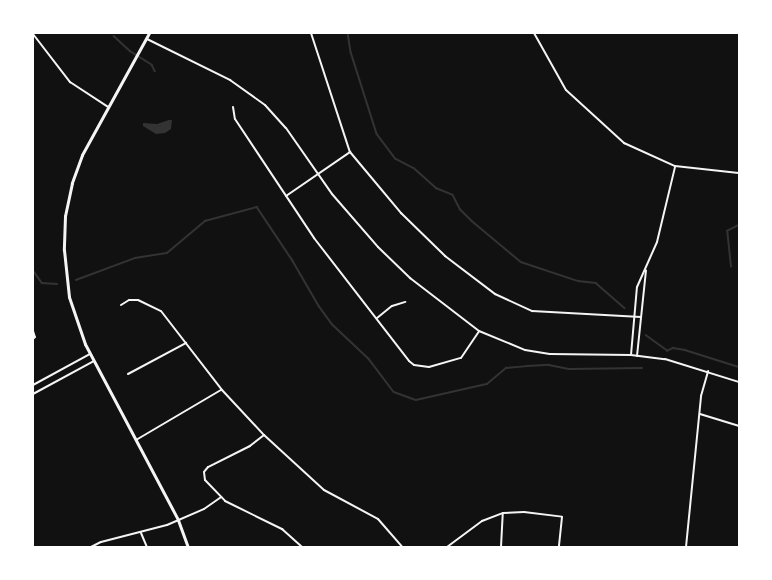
<!DOCTYPE html>
<html>
<head>
<meta charset="utf-8">
<style>
  body { margin:0 }
  #map { position:relative; width:772px; height:580px; overflow:hidden; background:#111; font-family:Manrope,sans-serif }
  div>[style] { position:absolute }
  .water>* { inset:0; background:#333 }
  .stream>* { height:1.5px; margin:-0.75px; padding:0 0.75px; transform-origin:0.75px; border-radius:0.75px; background:#333 }
  .minor>* { height:2px; margin:-1px; padding:0 1px; transform-origin:1px; border-radius:1px; background:#f5f5f5 }
  .tertiary>* { height:2px; margin:-1px; padding:0 1px; transform-origin:1px; border-radius:1px; background:#f5f5f5 }
  .secondary>* { height:3px; margin:-1.5px; padding:0 1.5px; transform-origin:1.5px; border-radius:1.5px; background:#f5f5f5 }
  span { translate:-50% -50%; white-space:nowrap; text-align:center; line-height:1.15; -webkit-text-stroke:4.5px #fff; paint-order:stroke }
  .frame { position:absolute; inset:0; border:34px solid #fff; pointer-events:none }
</style>
</head>
<body>
<div id="map">
  <div class="water">
    <div style="clip-path:polygon(169px 120px,172px 120px,171px 129px,165px 133px,156px 134px,143px 126px,143px 123px,157px 124px)"></div>
  </div>
  <div class="stream">
    <div style="left:348px;top:33px;width:19px;rotate:81deg"></div>
    <div style="left:351px;top:52px;width:86px;rotate:72.4deg"></div>
    <div style="left:377px;top:134px;width:31px;rotate:53deg"></div>
    <div style="left:396px;top:159px;width:20px;rotate:27deg"></div>
    <div style="left:414px;top:168px;width:30px;rotate:42deg"></div>
    <div style="left:436px;top:188px;width:18px;rotate:22deg"></div>
    <div style="left:453px;top:195px;width:16px;rotate:63deg"></div>
    <div style="left:460px;top:209px;width:17px;rotate:45deg"></div>
    <div style="left:472px;top:221px;width:64px;rotate:39.9deg"></div>
    <div style="left:521px;top:262px;width:60px;rotate:18.4deg"></div>
    <div style="left:578px;top:281px;width:18px;rotate:6deg"></div>
    <div style="left:596px;top:283px;width:38px;rotate:41deg"></div>
    <div style="left:114px;top:36px;width:22px;rotate:43deg"></div>
    <div style="left:130px;top:51px;width:26px;rotate:32deg"></div>
    <div style="left:152px;top:65px;width:7px;rotate:63deg"></div>
    <div style="left:731px;top:267px;width:36px;rotate:-96deg"></div>
    <div style="left:727px;top:231px;width:13px;rotate:-27deg"></div>
    <div style="left:33px;top:270px;width:16px;rotate:55deg"></div>
    <div style="left:42px;top:283px;width:15px;rotate:4deg"></div>
    <div style="left:76px;top:280px;width:63px;rotate:-20.4deg"></div>
    <div style="left:135px;top:258px;width:32px;rotate:-9deg"></div>
    <div style="left:167px;top:253px;width:50px;rotate:-40.1deg"></div>
    <div style="left:205px;top:221px;width:54px;rotate:-15.1deg"></div>
    <div style="left:257px;top:207px;width:65px;rotate:56.3deg"></div>
    <div style="left:293px;top:261px;width:52px;rotate:60deg"></div>
    <div style="left:319px;top:306px;width:22px;rotate:54deg"></div>
    <div style="left:332px;top:324px;width:51px;rotate:43.4deg"></div>
    <div style="left:369px;top:359px;width:41px;rotate:52.9deg"></div>
    <div style="left:394px;top:392px;width:23px;rotate:20deg"></div>
    <div style="left:416px;top:400px;width:73px;rotate:-12.7deg"></div>
    <div style="left:487px;top:384px;width:25px;rotate:-40deg"></div>
    <div style="left:506px;top:368px;width:21px;rotate:-5deg"></div>
    <div style="left:527px;top:366px;width:22px;rotate:-3deg"></div>
    <div style="left:549px;top:365px;width:20px;rotate:11deg"></div>
    <div style="left:569px;top:369px;width:73px;rotate:-0.8deg"></div>
    <div style="left:646px;top:335px;width:26px;rotate:36deg"></div>
    <div style="left:667px;top:351px;width:7px;rotate:-27deg"></div>
    <div style="left:673px;top:348px;width:12px;rotate:9deg"></div>
    <div style="left:685px;top:350px;width:57px;rotate:17.5deg"></div>
  </div>
  <div class="minor">
    <div style="left:311px;top:33px;width:125px;rotate:71.9deg"></div>
    <div style="left:350px;top:152px;width:80px;rotate:50.1deg"></div>
    <div style="left:401px;top:213px;width:62px;rotate:44.3deg"></div>
    <div style="left:445px;top:256px;width:63px;rotate:37.2deg"></div>
    <div style="left:495px;top:294px;width:41px;rotate:24.7deg"></div>
    <div style="left:532px;top:311px;width:109px;rotate:3.2deg"></div>
    <div style="left:534px;top:33px;width:65px;rotate:60.7deg"></div>
    <div style="left:566px;top:90px;width:79px;rotate:42.4deg"></div>
    <div style="left:624px;top:143px;width:56px;rotate:24.3deg"></div>
    <div style="left:675px;top:166px;width:64px;rotate:6.2deg"></div>
    <div style="left:33px;top:34px;width:61px;rotate:52.4deg"></div>
    <div style="left:70px;top:82px;width:45px;rotate:33.3deg"></div>
    <div style="left:233px;top:107px;width:12px;rotate:81deg"></div>
    <div style="left:235px;top:119px;width:143px;rotate:56.4deg"></div>
    <div style="left:314px;top:238px;width:155px;rotate:52.3deg"></div>
    <div style="left:409px;top:361px;width:6px;rotate:39deg"></div>
    <div style="left:414px;top:365px;width:15px;rotate:8deg"></div>
    <div style="left:429px;top:367px;width:33px;rotate:-16deg"></div>
    <div style="left:461px;top:358px;width:32px;rotate:-56deg"></div>
    <div style="left:286px;top:196px;width:78px;rotate:-34.5deg"></div>
    <div style="left:121px;top:305px;width:9px;rotate:-32deg"></div>
    <div style="left:129px;top:300px;width:9px"></div>
    <div style="left:138px;top:300px;width:25px;rotate:26deg"></div>
    <div style="left:161px;top:311px;width:100px;rotate:52.3deg"></div>
    <div style="left:222px;top:390px;width:62px;rotate:47deg"></div>
    <div style="left:264px;top:435px;width:81px;rotate:42.5deg"></div>
    <div style="left:324px;top:490px;width:61px;rotate:28.2deg"></div>
    <div style="left:378px;top:519px;width:37px;rotate:49deg"></div>
    <div style="left:377px;top:318px;width:19px;rotate:-39deg"></div>
    <div style="left:392px;top:306px;width:14px;rotate:-17deg"></div>
    <div style="left:33px;top:331px;width:6px;rotate:72deg"></div>
    <div style="left:35px;top:337px;width:3px;rotate:135deg"></div>
    <div style="left:631px;top:355px;width:68px;rotate:-85deg"></div>
    <div style="left:637px;top:287px;width:49px;rotate:-66deg"></div>
    <div style="left:657px;top:242px;width:77px;rotate:-76.5deg"></div>
    <div style="left:637px;top:356px;width:86px;rotate:-84deg"></div>
    <div style="left:128px;top:374px;width:66px;rotate:-28.1deg"></div>
    <div style="left:700px;top:414px;width:41px;rotate:17.1deg"></div>
    <div style="left:264px;top:435px;width:18px;rotate:142deg"></div>
    <div style="left:250px;top:446px;width:47px;rotate:153.4deg"></div>
    <div style="left:208px;top:467px;width:6px;rotate:129deg"></div>
    <div style="left:204px;top:472px;width:8px;rotate:83deg"></div>
    <div style="left:205px;top:480px;width:29px;rotate:46deg"></div>
    <div style="left:225px;top:501px;width:64px;rotate:26.2deg"></div>
    <div style="left:282px;top:529px;width:27px;rotate:42deg"></div>
    <div style="left:136px;top:440px;width:99px;rotate:-30.5deg"></div>
    <div style="left:141px;top:533px;width:15px;rotate:67deg"></div>
    <div style="left:91px;top:547px;width:11px;rotate:-27deg"></div>
    <div style="left:101px;top:542px;width:68px;rotate:-14.4deg"></div>
    <div style="left:167px;top:525px;width:40px;rotate:-23.4deg"></div>
    <div style="left:204px;top:509px;width:21px;rotate:-35deg"></div>
    <div style="left:447px;top:547px;width:44px;rotate:-36.6deg"></div>
    <div style="left:482px;top:521px;width:22px;rotate:-21deg"></div>
    <div style="left:503px;top:513px;width:21px;rotate:-3deg"></div>
    <div style="left:524px;top:512px;width:38px;rotate:7deg"></div>
    <div style="left:562px;top:517px;width:30px;rotate:96deg"></div>
    <div style="left:501px;top:547px;width:33px;rotate:-87deg"></div>
    <div style="left:686px;top:547px;width:152px;rotate:-84.3deg"></div>
    <div style="left:701px;top:396px;width:26px;rotate:-74deg"></div>
  </div>
  <div class="tertiary">
    <div style="left:147px;top:39px;width:93px;rotate:26.3deg"></div>
    <div style="left:230px;top:80px;width:43px;rotate:35.5deg"></div>
    <div style="left:265px;top:105px;width:31px;rotate:48deg"></div>
    <div style="left:286px;top:128px;width:80px;rotate:55.1deg"></div>
    <div style="left:332px;top:194px;width:70px;rotate:49deg"></div>
    <div style="left:378px;top:247px;width:45px;rotate:44.1deg"></div>
    <div style="left:410px;top:278px;width:87px;rotate:37.5deg"></div>
    <div style="left:479px;top:331px;width:50px;rotate:22.4deg"></div>
    <div style="left:525px;top:350px;width:25px;rotate:9deg"></div>
    <div style="left:550px;top:354px;width:81px;rotate:0.7deg"></div>
    <div style="left:631px;top:355px;width:34px;rotate:7deg"></div>
    <div style="left:665px;top:359px;width:77px;rotate:17.3deg"></div>
    <div style="left:33px;top:385px;width:65px;rotate:-28.5deg"></div>
    <div style="left:33px;top:394px;width:69px;rotate:-28.4deg"></div>
  </div>
  <div class="secondary">
    <div style="left:149px;top:33px;width:139px;rotate:118.8deg"></div>
    <div style="left:82px;top:155px;width:30px;rotate:110deg"></div>
    <div style="left:72px;top:183px;width:34px;rotate:102deg"></div>
    <div style="left:65px;top:216px;width:34px;rotate:92deg"></div>
    <div style="left:64px;top:250px;width:47px;rotate:83.9deg"></div>
    <div style="left:69px;top:297px;width:50px;rotate:71.2deg"></div>
    <div style="left:85px;top:344px;width:199px;rotate:62.1deg"></div>
    <div style="left:178px;top:520px;width:29px;rotate:70deg"></div>
  </div>
  <div class="frame"></div>
</div>
</body>
</html>
